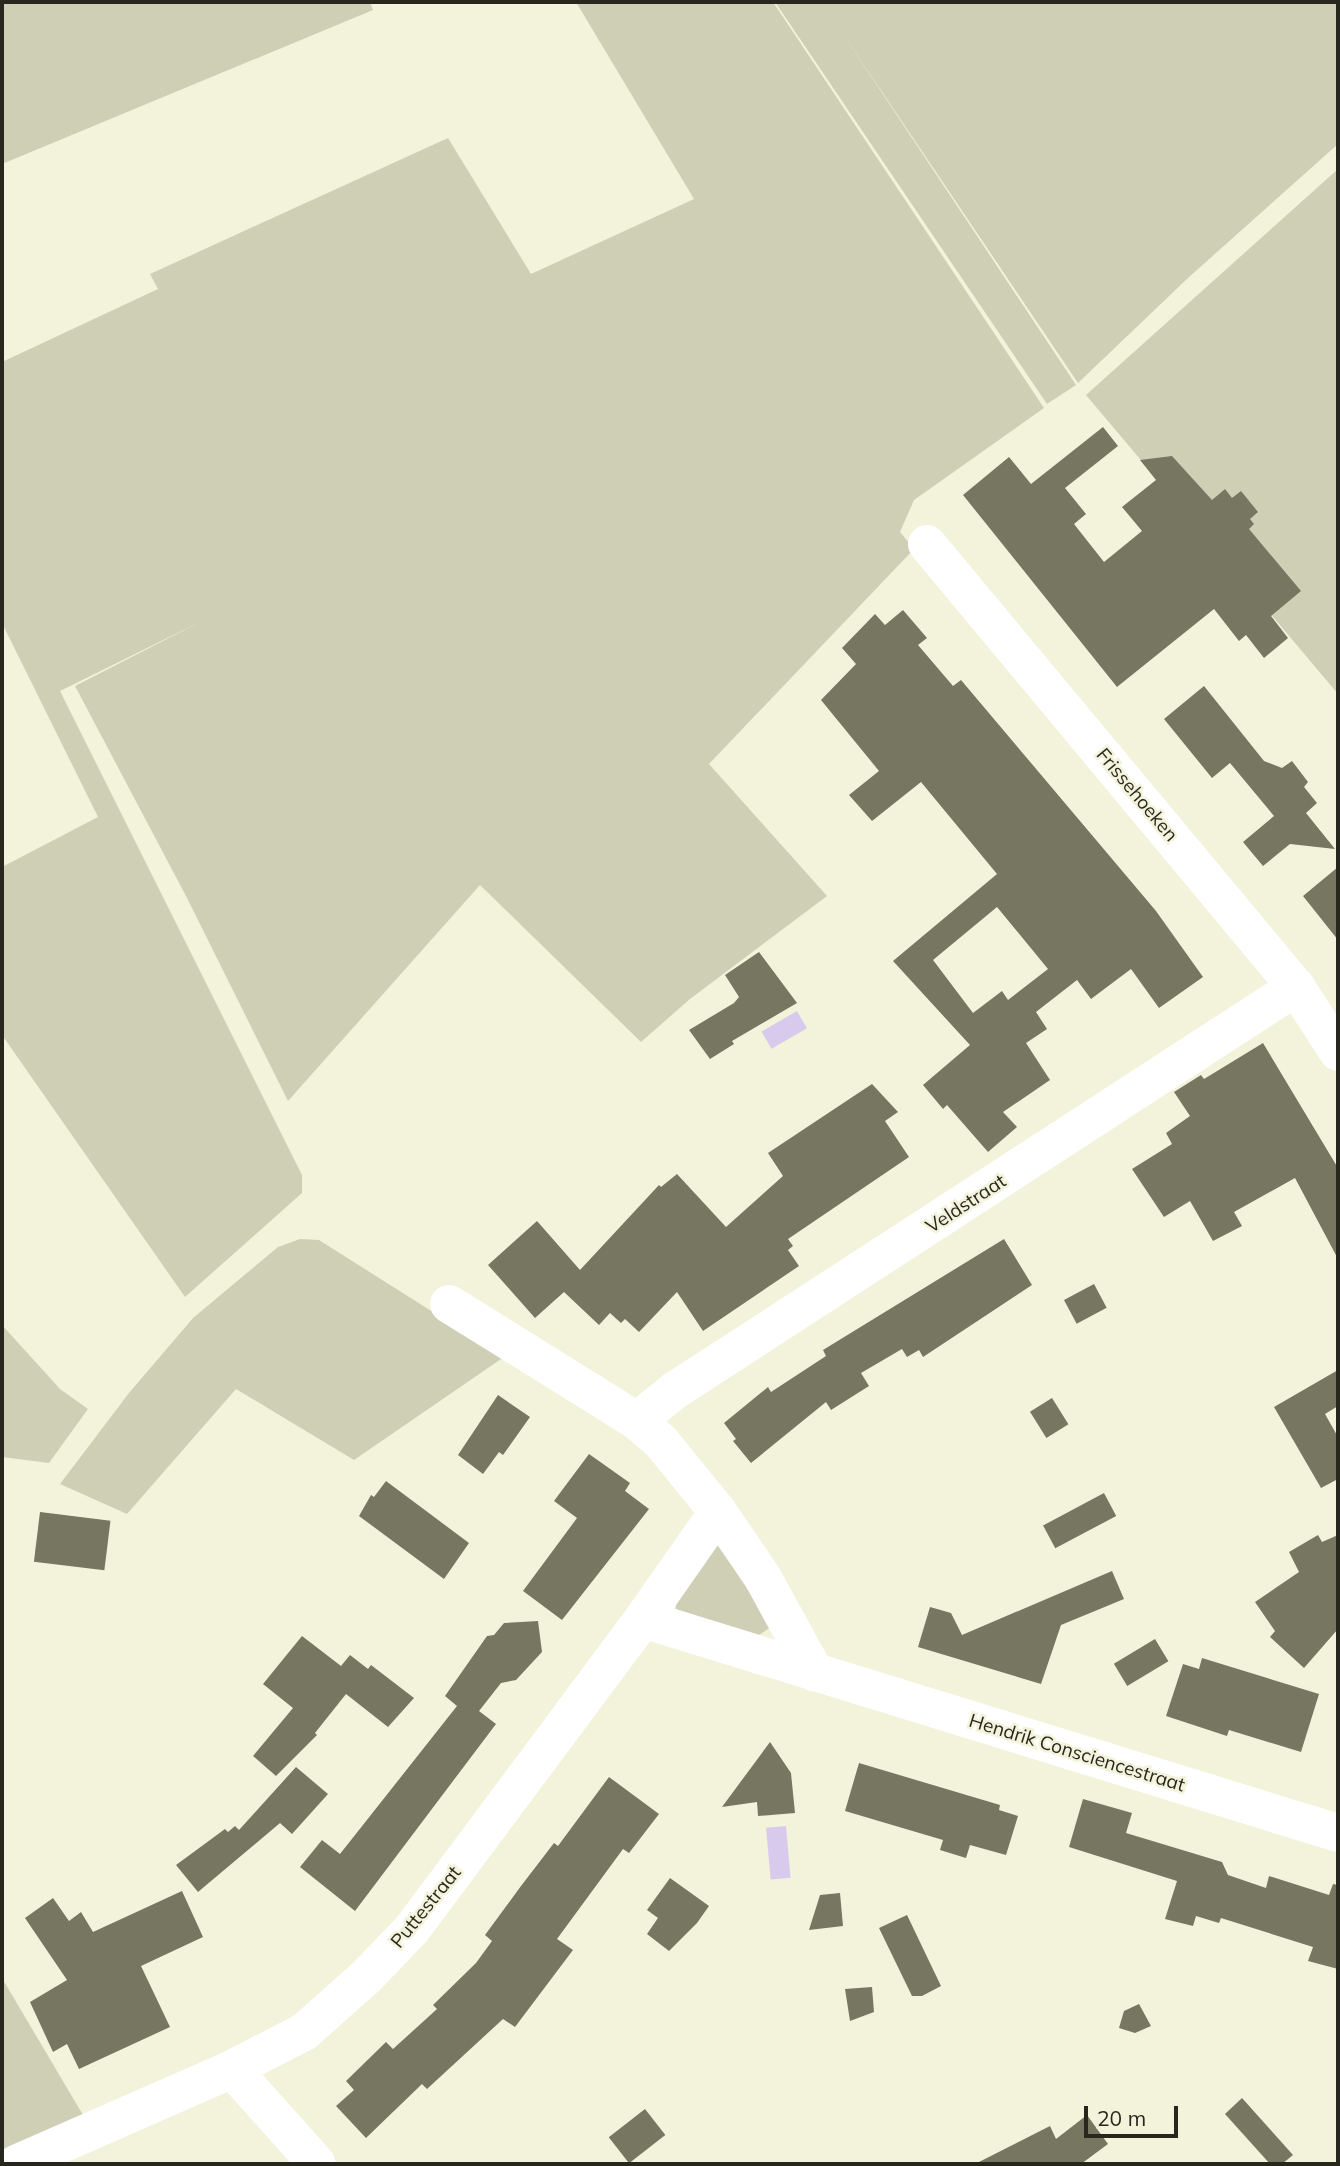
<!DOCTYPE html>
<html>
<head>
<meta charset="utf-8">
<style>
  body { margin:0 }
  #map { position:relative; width:1340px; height:2166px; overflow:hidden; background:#f3f3db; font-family:Mulish,sans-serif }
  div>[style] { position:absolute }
  .green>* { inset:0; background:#cfcfb6 }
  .water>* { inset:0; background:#d7caed; transform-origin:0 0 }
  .building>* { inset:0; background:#777761; transform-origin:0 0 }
  .minor>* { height:38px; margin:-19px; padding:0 19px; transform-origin:19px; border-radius:19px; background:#fff }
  span { translate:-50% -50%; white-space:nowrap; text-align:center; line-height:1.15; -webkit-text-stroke:5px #f3f3db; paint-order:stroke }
  .street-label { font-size:19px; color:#27271e }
  .frame { position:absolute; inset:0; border:4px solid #27271e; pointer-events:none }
  .scale { position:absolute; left:1084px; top:2106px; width:94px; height:32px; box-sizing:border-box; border:4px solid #27271e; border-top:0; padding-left:9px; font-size:21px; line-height:24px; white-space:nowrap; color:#27271e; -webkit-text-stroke:5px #f3f3db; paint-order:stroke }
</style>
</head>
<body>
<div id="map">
  <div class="green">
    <div style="clip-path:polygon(2px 2px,370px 2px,373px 10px,2px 164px)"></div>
    <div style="clip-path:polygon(576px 2px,773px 2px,1044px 408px,914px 500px,900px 532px,914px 549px,709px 764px,827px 896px,690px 999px,641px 1042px,480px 885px,288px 1101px,186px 896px,75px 686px,202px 621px,60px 691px,302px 1175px,302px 1193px,185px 1297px,2px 1035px,2px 867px,98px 817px,2px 623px,2px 362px,158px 289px,150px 274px,448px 138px,531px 274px,694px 199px)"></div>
    <div style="clip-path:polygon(775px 2px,1333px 2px,1338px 6px,1338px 144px,1188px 278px,1078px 383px,843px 34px,1076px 385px,1047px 404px)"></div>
    <div style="clip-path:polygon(1338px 169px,1338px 694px,1086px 395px)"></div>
    <div style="clip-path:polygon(300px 1239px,319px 1240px,504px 1357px,354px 1460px,236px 1389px,127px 1514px,60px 1484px,129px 1393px,193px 1318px,278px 1247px)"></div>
    <div style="clip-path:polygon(2px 1325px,60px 1389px,88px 1409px,49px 1463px,2px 1457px)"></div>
    <div style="clip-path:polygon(721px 1545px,771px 1627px,756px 1637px,676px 1609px,675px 1599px,711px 1546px)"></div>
    <div style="clip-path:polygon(2px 1978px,83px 2115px,2px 2151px)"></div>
  </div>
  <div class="water">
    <div style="left:797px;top:1011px;width:20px;height:41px;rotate:60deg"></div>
    <div style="left:786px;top:1826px;width:52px;height:20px;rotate:85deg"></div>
  </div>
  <div class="building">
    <div style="clip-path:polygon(1103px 427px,1118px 446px,1065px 488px,1086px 514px,1074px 524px,1104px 562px,1142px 531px,1122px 507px,1156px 480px,1140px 460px,1172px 456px,1212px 500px,1225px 489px,1232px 498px,1241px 491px,1258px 512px,1250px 519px,1254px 524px,1249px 529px,1301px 591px,1271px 616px,1288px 638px,1264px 658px,1246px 635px,1239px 641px,1214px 609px,1117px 687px,963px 495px,1009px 457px,1031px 484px)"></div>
    <div style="clip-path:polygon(evenodd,903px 610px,927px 638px,918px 645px,953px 686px,961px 680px,1156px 911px,1203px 977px,1159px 1008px,1131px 969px,1091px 999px,1077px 980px,1036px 1012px,1047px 1029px,1026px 1043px,1050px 1080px,1003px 1112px,1017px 1127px,988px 1152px,947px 1105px,943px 1109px,923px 1085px,970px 1045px,893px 961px,997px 874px,921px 782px,872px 821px,849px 795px,879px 771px,821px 700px,856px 664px,842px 648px,875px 614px,885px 625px,903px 610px,997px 907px,1048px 969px,1008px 1000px,1002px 991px,973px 1013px,933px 960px,997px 907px)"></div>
    <div style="clip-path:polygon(1204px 686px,1264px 761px,1282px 768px,1292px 761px,1308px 782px,1304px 787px,1317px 803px,1306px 813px,1335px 849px,1290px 844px,1263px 866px,1243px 842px,1274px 816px,1230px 763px,1212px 778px,1164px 719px)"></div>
    <div style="clip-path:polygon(1338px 867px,1338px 940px,1303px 896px)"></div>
    <div style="clip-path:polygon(759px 952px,797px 1003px,732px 1041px,734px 1044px,710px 1059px,689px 1030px,734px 1003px,739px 997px,725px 975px)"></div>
    <div style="clip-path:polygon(1263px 1043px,1338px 1168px,1338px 1259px,1295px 1178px,1234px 1212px,1242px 1226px,1213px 1241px,1190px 1201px,1164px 1217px,1132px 1169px,1172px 1144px,1166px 1133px,1190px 1116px,1174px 1092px,1201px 1075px,1204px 1079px)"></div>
    <div style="clip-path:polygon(872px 1084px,898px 1112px,885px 1121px,909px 1157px,788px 1239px,793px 1246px,788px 1250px,799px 1266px,703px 1331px,677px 1292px,639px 1332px,625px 1319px,621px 1323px,610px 1313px,599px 1325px,564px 1292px,535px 1318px,488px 1265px,537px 1221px,580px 1270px,659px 1185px,661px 1187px,677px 1174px,726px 1227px,783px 1176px,768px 1153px)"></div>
    <div style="clip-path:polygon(1004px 1239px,1032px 1285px,923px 1357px,919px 1350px,907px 1357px,902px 1349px,861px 1373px,869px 1386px,831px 1410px,826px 1402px,751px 1463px,733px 1441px,736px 1439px,724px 1423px,768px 1387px,771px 1392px,826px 1356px,823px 1350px)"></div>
    <div style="left:1094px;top:1284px;width:27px;height:34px;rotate:62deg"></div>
    <div style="clip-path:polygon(1338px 1370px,1338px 1406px,1325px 1414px,1338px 1437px,1338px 1479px,1321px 1488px,1274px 1407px)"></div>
    <div style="clip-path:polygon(498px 1395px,530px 1417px,503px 1455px,499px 1452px,483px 1474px,458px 1455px)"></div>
    <div style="left:1052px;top:1398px;width:31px;height:26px;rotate:58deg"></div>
    <div style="clip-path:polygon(589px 1454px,630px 1483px,625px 1491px,649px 1509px,562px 1620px,523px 1591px,577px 1518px,554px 1501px)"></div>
    <div style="clip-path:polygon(386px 1481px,469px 1543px,444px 1579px,359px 1516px,371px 1495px,374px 1497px)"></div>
    <div style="left:1104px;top:1493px;width:26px;height:69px;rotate:62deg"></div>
    <div style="left:40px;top:1512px;width:71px;height:50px;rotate:7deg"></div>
    <div style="clip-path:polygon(1318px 1535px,1322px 1542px,1338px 1535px,1338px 1629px,1304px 1668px,1270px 1637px,1275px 1631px,1255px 1602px,1299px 1572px,1289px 1552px)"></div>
    <div style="clip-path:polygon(1112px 1571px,1124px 1599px,1061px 1625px,1041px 1684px,918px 1647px,930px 1607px,951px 1613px,962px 1635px)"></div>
    <div style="clip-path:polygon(538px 1621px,542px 1652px,516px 1680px,501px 1683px,479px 1711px,496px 1724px,355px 1911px,300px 1867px,322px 1840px,340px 1854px,457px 1706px,445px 1696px,487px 1636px,494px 1635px,504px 1623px)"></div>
    <div style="clip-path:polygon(302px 1636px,341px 1666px,350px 1655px,368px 1669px,371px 1665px,414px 1698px,388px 1727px,346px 1694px,315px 1733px,317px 1735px,276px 1776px,253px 1756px,293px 1708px,263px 1684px)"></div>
    <div style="left:1155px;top:1639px;width:26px;height:48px;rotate:59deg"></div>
    <div style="clip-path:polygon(1202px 1658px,1319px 1694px,1301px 1752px,1229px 1730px,1227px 1736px,1166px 1716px,1183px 1664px,1199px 1669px)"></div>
    <div style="clip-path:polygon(770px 1742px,791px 1773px,795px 1813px,758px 1816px,757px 1802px,722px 1807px)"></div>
    <div style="clip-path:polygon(859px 1763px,1000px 1805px,999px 1810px,1018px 1816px,1006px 1855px,970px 1845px,966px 1858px,940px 1850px,943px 1840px,845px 1811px)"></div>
    <div style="clip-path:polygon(296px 1767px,328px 1794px,292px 1834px,280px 1823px,198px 1892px,176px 1865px,225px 1829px,228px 1832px,235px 1826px,239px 1830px)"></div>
    <div style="clip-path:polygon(609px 1777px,659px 1814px,629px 1853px,623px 1849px,557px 1939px,573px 1950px,515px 2027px,503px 2019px,427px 2089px,422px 2084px,366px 2138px,336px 2106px,354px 2090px,346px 2081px,386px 2042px,393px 2049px,437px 2009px,433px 2005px,476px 1963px,492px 1941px,485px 1935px,521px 1886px,554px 1843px,558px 1846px)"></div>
    <div style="clip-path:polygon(1083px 1799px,1132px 1813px,1126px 1833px,1222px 1862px,1228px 1875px,1266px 1888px,1269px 1876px,1329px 1895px,1333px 1884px,1338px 1885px,1338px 1969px,1308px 1961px,1313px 1947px,1221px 1918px,1219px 1923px,1196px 1916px,1193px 1926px,1165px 1919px,1177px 1881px,1069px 1847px)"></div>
    <div style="clip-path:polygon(670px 1878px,709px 1906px,697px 1923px,669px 1951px,647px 1934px,658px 1918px,647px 1910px)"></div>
    <div style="clip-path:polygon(182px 1891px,203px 1937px,141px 1966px,170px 2027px,79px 2069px,67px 2044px,53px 2052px,30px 2002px,67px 1980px,25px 1918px,53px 1898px,69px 1921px,81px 1912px,93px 1932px)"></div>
    <div style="clip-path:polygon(840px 1893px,843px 1926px,809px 1930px,820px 1895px)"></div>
    <div style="clip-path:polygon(907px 1915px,941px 1986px,922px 1996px,912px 1996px,879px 1928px)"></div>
    <div style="clip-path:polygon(872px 1987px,874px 2012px,850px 2021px,845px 1989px)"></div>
    <div style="clip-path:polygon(1139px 2004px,1151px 2026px,1135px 2033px,1119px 2028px,1124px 2011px)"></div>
    <div style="clip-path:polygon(1242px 2098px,1293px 2155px,1282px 2164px,1270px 2164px,1225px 2114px)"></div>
    <div style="left:645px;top:2109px;width:33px;height:46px;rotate:52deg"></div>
    <div style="clip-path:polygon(1087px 2115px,1108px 2144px,1081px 2164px,975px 2164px,1050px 2126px,1056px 2139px)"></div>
  </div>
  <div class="minor">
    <div style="left:927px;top:544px;width:577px;rotate:50.21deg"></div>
    <div style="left:1296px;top:987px;width:77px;rotate:57.1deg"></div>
    <div style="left:449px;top:1304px;width:221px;rotate:31.9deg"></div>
    <div style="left:637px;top:1421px;width:33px;rotate:41deg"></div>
    <div style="left:662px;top:1443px;width:89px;rotate:50.9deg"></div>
    <div style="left:718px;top:1512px;width:80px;rotate:55.7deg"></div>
    <div style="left:763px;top:1578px;width:108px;rotate:61.3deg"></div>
    <div style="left:637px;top:1421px;width:48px;rotate:-39deg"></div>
    <div style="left:674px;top:1391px;width:742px;rotate:-33deg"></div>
    <div style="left:643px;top:1619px;width:727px;rotate:17.11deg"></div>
    <div style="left:232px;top:2069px;width:127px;rotate:48.2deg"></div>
    <div style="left:16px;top:2164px;width:236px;rotate:-23.7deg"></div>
    <div style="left:232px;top:2069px;width:81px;rotate:-27.2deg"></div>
    <div style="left:304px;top:2032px;width:83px;rotate:-41.6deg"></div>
    <div style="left:366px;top:1977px;width:66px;rotate:-46.2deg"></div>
    <div style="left:412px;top:1929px;width:387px;rotate:-53.3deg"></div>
    <div style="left:643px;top:1619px;width:131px;rotate:-55deg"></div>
  </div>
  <div class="street-label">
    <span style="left:1137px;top:795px;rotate:50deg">Frissehoeken</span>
    <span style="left:966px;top:1204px;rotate:-33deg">Veldstraat</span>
    <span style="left:1077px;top:1753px;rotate:17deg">Hendrik Consciencestraat</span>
    <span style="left:426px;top:1907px;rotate:-51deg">Puttestraat</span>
  </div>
  <div class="frame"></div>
  <div class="scale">20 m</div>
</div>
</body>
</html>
